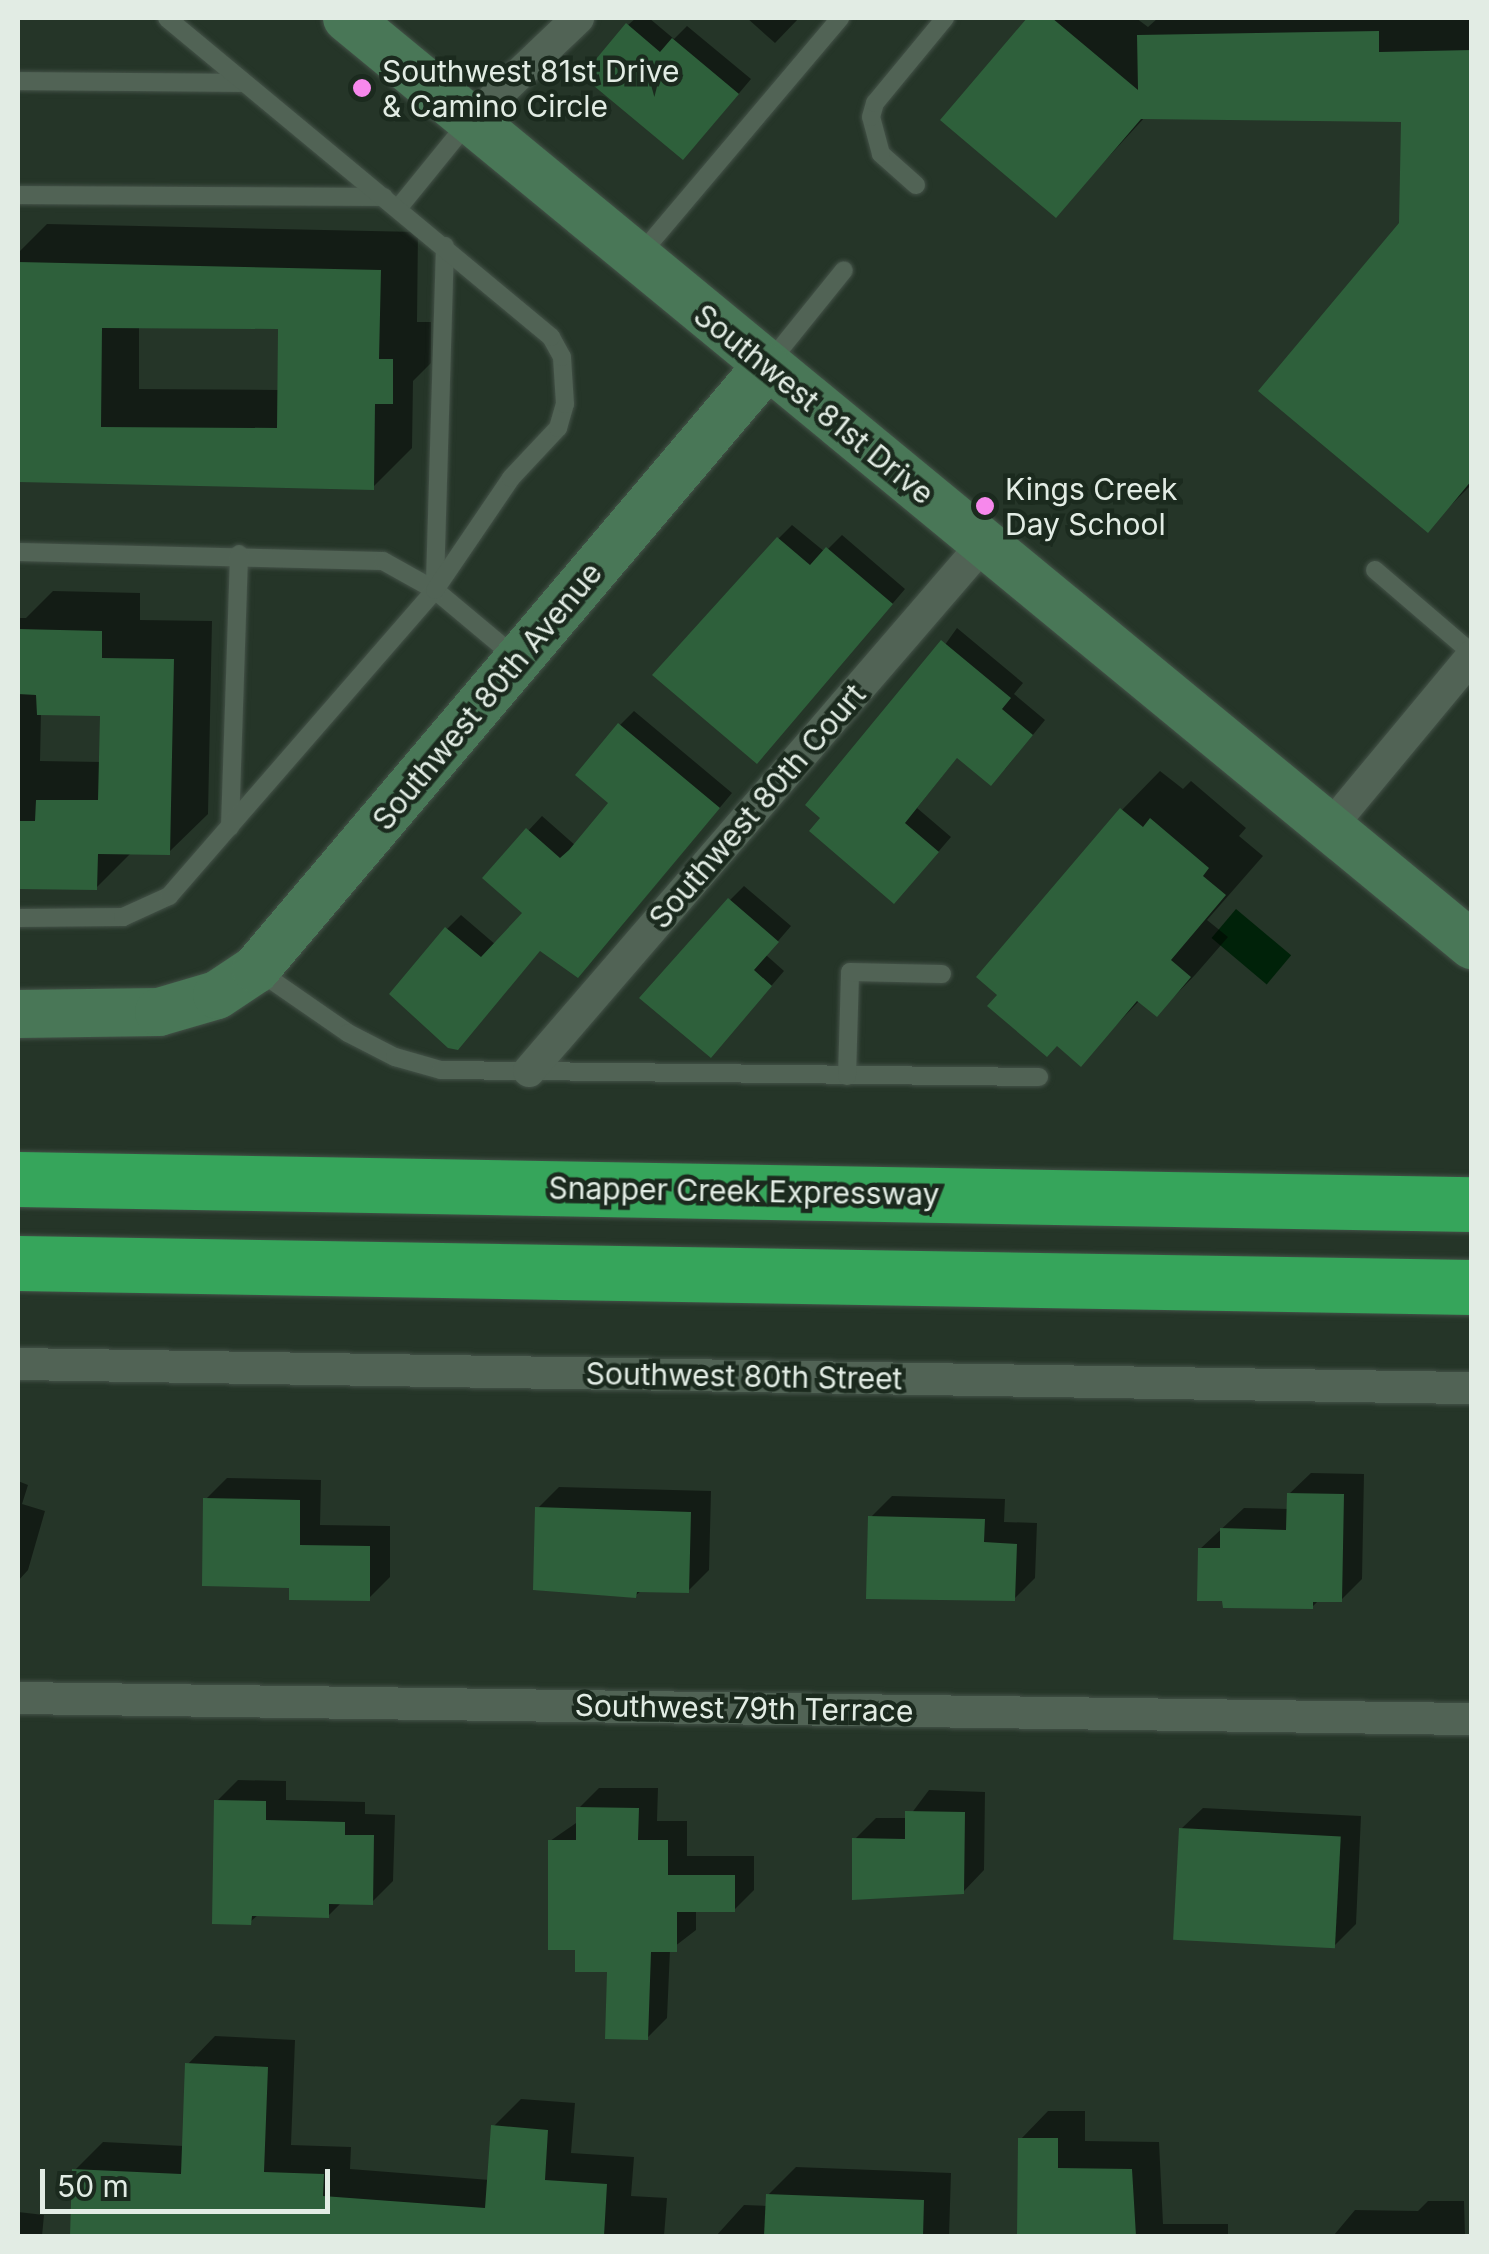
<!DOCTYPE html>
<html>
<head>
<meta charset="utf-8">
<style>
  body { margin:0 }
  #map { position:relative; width:1489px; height:2254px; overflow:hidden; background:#253528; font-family:Inter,sans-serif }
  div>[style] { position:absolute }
  .water>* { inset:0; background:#002209; transform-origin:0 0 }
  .shadow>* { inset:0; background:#0007 }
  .building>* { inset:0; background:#2e603b; transform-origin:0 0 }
  .roads { filter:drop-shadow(0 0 2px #445248) drop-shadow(0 0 2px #445248) }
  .lane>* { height:18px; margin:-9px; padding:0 9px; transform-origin:9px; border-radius:9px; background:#516355 }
  .street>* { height:32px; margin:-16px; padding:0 16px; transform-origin:16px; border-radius:16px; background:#516355 }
  .secondary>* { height:48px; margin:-24px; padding:0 24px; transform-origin:24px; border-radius:24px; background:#497757 }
  .highway>* { height:55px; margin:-27.5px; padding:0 27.5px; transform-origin:27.5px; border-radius:27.5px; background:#36a55b }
  .dots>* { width:28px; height:28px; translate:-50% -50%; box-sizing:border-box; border:5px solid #1b2a1e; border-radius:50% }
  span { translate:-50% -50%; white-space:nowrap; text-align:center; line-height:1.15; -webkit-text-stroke:9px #1b2a1e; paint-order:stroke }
  .poi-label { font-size:30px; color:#e2ece4 }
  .left { translate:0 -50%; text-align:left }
  .street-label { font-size:30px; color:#e2ece4 }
  .frame { position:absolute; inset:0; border:20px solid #e2ece4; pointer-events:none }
  .scale { position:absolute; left:40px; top:2169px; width:290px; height:45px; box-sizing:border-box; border:5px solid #e2ece4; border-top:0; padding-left:12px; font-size:30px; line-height:35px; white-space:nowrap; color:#e2ece4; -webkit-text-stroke:8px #1b2a1e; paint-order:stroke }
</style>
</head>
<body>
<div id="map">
  <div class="water">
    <div style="left:1236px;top:909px;width:72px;height:38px;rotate:40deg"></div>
  </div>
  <div class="shadow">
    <div style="clip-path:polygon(636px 18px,649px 18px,674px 39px,687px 26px,751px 79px,697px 143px,628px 25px)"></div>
    <div style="clip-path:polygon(747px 18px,799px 18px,775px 43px)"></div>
    <div style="clip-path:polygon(1030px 18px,1136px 18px,1148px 27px,1158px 18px,1472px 18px,1472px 484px,1427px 529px,1401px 224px,1403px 119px,1146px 116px,1056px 214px,943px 120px)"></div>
    <div style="clip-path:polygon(evenodd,47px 224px,418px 232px,417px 322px,431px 322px,431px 363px,413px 381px,412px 448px,373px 487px,18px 480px,18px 253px,47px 224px,139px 326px,281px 327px,280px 390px,139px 389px,139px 326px)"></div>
    <div style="clip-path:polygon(792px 525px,825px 552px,842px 535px,905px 589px,770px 747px,778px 539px)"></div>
    <div style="clip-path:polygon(evenodd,53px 591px,140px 593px,140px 620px,212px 621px,208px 814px,169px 852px,132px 852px,96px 888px,18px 886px,18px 618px,26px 618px,53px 591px,41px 712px,103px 713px,102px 762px,40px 761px,41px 712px)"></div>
    <div style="clip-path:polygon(957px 628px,1023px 683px,1014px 694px,1045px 720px,1005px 769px,958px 756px,917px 808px,951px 837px,908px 887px,812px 831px)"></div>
    <div style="clip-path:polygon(634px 711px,732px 793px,592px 961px,541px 949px,471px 1033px,447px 929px,461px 915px,496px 945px,526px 913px,485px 877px,542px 816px,576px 846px,612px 803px,620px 725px)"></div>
    <div style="clip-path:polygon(1160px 771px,1183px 789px,1191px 781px,1246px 828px,1239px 836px,1263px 856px,1207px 920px,1228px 937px,1195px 975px,1157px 1014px,1140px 1000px,1080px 1063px,1122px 810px)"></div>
    <div style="clip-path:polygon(744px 886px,791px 926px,766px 955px,784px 971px,724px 1041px,730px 900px)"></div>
    <div style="clip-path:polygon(1311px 1473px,1364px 1474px,1362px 1579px,1341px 1600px,1319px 1600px,1312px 1607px,1200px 1549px,1244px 1508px,1289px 1509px,1289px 1494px)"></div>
    <div style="clip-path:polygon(227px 1478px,321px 1480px,320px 1525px,390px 1526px,390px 1577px,369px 1598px,291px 1585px,206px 1499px)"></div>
    <div style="clip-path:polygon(18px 1481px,28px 1485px,22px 1504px,45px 1511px,28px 1570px,18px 1581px)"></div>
    <div style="clip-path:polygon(559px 1487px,711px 1491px,709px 1570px,688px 1591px,642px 1590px,635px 1596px,538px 1508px)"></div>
    <div style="clip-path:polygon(892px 1496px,1005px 1499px,1004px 1522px,1037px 1523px,1035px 1578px,1014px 1599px,871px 1517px)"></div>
    <div style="clip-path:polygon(238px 1780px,286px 1781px,286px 1800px,365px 1802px,365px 1814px,395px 1815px,393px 1881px,372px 1902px,342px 1902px,328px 1916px,259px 1914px,250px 1922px,217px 1801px)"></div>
    <div style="clip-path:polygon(599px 1788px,658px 1788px,657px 1821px,687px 1821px,687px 1856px,754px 1856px,754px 1890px,734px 1910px,696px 1910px,696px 1930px,670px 1950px,667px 2018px,647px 2038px,610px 1969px,577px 1947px,550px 1841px,579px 1821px,579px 1808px)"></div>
    <div style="clip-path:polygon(929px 1790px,985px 1792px,984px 1870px,963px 1892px,855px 1839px,876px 1818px,908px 1818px)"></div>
    <div style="clip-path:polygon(1203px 1808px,1361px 1816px,1356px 1924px,1335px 1945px,1181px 1829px)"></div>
    <div style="clip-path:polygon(215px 2036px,295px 2040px,291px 2145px,351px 2147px,350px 2169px,490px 2180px,493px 2127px,521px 2099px,575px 2103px,571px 2153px,634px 2157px,631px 2196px,667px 2198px,664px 2236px,173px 2230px,166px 2236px,72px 2236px,75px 2170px,103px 2142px,184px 2146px,188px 2064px)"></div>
    <div style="clip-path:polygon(1048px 2111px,1085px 2111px,1085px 2141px,1159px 2142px,1163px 2224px,1228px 2224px,1228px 2236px,1020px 2236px,1021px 2139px)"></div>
    <div style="clip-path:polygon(796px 2167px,951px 2173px,949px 2236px,716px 2236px,744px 2205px,768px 2206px,768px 2195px)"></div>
    <div style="clip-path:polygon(1428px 2201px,1464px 2201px,1465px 2236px,1303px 2236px,1334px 2235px,1355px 2210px,1418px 2211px)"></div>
    <div style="clip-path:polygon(18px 2212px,44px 2215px,42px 2236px,18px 2236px)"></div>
  </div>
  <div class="building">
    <div style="clip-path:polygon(1027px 18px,1052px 18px,1138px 90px,1137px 35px,1379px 31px,1379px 52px,1472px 50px,1472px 480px,1428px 533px,1258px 391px,1399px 223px,1401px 122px,1141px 119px,1056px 218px,940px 120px)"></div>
    <div style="clip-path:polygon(626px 23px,660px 52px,672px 38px,739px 94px,683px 160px,582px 76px)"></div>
    <div style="clip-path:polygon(evenodd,18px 262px,381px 270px,379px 359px,393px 359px,393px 404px,375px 404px,374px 490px,18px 482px,18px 262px,102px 328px,278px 329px,277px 428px,101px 427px,102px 328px)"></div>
    <div style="clip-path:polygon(777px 537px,810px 565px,826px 547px,893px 604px,757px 764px,652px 675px)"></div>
    <div style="clip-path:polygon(18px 629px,102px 631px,102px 658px,174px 659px,170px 855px,98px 854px,97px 890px,18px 889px,18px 821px,35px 821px,36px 800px,98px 800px,100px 716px,37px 715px,36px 695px,18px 694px)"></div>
    <div style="clip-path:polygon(941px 640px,1011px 698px,1002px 709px,1033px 735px,991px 786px,957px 758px,905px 823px,939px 852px,894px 904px,809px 831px,820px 818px,805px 805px)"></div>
    <div style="clip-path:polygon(618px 723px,720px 808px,578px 978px,540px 951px,458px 1050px,448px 1048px,389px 994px,445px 927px,481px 957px,522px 913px,482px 878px,526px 828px,560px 858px,569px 850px,608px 803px,575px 775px)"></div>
    <div style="clip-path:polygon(1120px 808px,1143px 827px,1150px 818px,1209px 868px,1203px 876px,1226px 895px,1171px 960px,1191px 977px,1157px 1017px,1137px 1001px,1081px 1067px,1057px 1046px,1047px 1057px,987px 1006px,997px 995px,976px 977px)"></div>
    <div style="clip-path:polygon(728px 898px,779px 942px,754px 970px,772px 986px,711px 1058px,639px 998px)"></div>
    <div style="clip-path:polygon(1287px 1493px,1344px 1494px,1342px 1602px,1313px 1602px,1313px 1609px,1223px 1608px,1222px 1601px,1197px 1601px,1198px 1548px,1220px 1548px,1220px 1528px,1286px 1530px)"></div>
    <div style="clip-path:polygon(203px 1498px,300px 1500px,300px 1545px,370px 1546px,370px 1601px,289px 1600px,289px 1588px,202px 1586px)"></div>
    <div style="clip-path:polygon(535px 1507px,691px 1512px,689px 1593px,637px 1592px,636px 1598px,533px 1590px)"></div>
    <div style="clip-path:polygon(868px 1516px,985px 1519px,984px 1542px,1017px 1544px,1015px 1601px,866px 1599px)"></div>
    <div style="clip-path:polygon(214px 1800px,266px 1801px,266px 1820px,345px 1822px,345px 1835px,374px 1835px,373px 1905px,329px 1904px,329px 1918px,252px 1916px,251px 1925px,212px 1924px)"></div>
    <div style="clip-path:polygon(576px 1807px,639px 1808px,638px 1840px,668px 1840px,668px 1875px,735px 1875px,735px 1912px,677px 1912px,677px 1952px,651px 1952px,648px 2040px,605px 2039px,607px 1972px,575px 1972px,575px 1950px,548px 1950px,548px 1840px,576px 1840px)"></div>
    <div style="clip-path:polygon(905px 1811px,965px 1812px,964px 1894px,852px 1900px,852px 1838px,905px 1839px)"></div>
    <div style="left:1179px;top:1828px;width:162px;height:112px;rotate:3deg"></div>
    <div style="clip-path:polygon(185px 2063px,268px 2067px,264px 2172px,324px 2174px,323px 2196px,485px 2208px,491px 2125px,548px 2130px,545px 2180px,607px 2184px,604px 2236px,70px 2236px,72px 2169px,181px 2174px)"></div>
    <div style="clip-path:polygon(1018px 2138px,1058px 2138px,1058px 2168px,1132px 2169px,1136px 2236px,1017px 2236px)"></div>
    <div style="clip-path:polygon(766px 2194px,924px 2200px,923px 2236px,764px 2236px)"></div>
  </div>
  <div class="roads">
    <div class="lane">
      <div style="left:18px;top:81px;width:226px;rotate:0.5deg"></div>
      <div style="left:916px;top:185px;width:47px;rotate:-138.5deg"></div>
      <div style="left:881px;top:154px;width:38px;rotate:-105deg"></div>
      <div style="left:871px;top:117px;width:15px;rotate:-74deg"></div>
      <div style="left:875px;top:103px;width:110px;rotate:-50.5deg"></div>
      <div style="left:18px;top:195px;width:366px;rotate:0.3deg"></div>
      <div style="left:400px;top:206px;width:109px;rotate:-50.9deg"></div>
      <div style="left:445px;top:246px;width:344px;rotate:91.7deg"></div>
      <div style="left:435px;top:590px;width:104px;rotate:39.9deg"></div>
      <div style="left:639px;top:256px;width:312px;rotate:-49.8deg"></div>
      <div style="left:769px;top:363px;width:119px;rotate:-51.1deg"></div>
      <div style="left:18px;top:552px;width:365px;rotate:1.4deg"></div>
      <div style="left:383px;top:561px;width:60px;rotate:29.1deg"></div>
      <div style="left:1375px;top:570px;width:128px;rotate:40.6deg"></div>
      <div style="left:230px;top:827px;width:273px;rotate:-88.1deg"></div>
      <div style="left:18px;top:918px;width:105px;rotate:-0.5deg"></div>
      <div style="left:123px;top:917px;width:51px;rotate:-24.5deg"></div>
      <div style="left:169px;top:896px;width:405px;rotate:-49deg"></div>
      <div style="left:435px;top:590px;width:135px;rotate:-55.8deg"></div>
      <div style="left:511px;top:478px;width:69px;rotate:-46.8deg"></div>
      <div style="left:558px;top:428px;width:25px;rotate:-74deg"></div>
      <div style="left:565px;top:404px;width:47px;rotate:-93.7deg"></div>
      <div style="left:562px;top:357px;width:23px;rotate:-119deg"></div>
      <div style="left:551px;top:337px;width:499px;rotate:-140.3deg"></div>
      <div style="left:257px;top:970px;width:111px;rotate:34.7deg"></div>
      <div style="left:348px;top:1033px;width:53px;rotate:27.1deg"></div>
      <div style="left:395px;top:1057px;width:48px;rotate:15.8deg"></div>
      <div style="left:441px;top:1070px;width:598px;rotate:0.67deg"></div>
      <div style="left:847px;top:1076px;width:104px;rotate:-88.3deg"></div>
      <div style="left:850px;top:972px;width:92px;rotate:1.2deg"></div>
    </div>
    <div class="street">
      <div style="left:471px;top:120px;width:148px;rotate:-43.6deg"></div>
      <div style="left:1331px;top:826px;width:221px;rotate:-50.3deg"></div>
      <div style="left:529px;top:1071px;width:698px;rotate:-49.24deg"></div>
      <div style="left:18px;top:1364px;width:1454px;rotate:0.95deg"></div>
      <div style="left:18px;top:1698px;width:1454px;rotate:0.83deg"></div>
    </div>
    <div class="secondary">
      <div style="left:347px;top:18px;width:1458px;rotate:39.49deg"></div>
      <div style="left:18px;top:1014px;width:141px;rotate:-0.8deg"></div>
      <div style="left:159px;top:1012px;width:60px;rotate:-16.3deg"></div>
      <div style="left:217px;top:995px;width:47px;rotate:-33.7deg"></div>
      <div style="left:256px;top:969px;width:789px;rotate:-49.73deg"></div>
    </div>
    <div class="highway">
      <div style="left:18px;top:1179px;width:1454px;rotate:0.99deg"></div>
      <div style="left:18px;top:1263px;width:1454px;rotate:0.95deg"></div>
    </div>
  </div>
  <div class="dots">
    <div style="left:362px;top:88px;background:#f788ec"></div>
    <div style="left:985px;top:506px;background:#f788ec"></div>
  </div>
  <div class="poi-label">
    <span class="left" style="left:382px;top:88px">Southwest 81st Drive<br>&amp; Camino Circle</span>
    <span class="left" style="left:1005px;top:506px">Kings Creek<br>Day School</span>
  </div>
  <div class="street-label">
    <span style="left:814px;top:404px;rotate:39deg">Southwest 81st Drive</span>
    <span style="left:487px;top:696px;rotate:-50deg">Southwest 80th Avenue</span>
    <span style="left:757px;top:806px;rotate:-49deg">Southwest 80th Court</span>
    <span style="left:744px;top:1191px;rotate:1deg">Snapper Creek Expressway</span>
    <span style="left:744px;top:1376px;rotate:1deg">Southwest 80th Street</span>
    <span style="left:744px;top:1708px;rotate:1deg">Southwest 79th Terrace</span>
  </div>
  <div class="frame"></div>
  <div class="scale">50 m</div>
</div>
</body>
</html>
